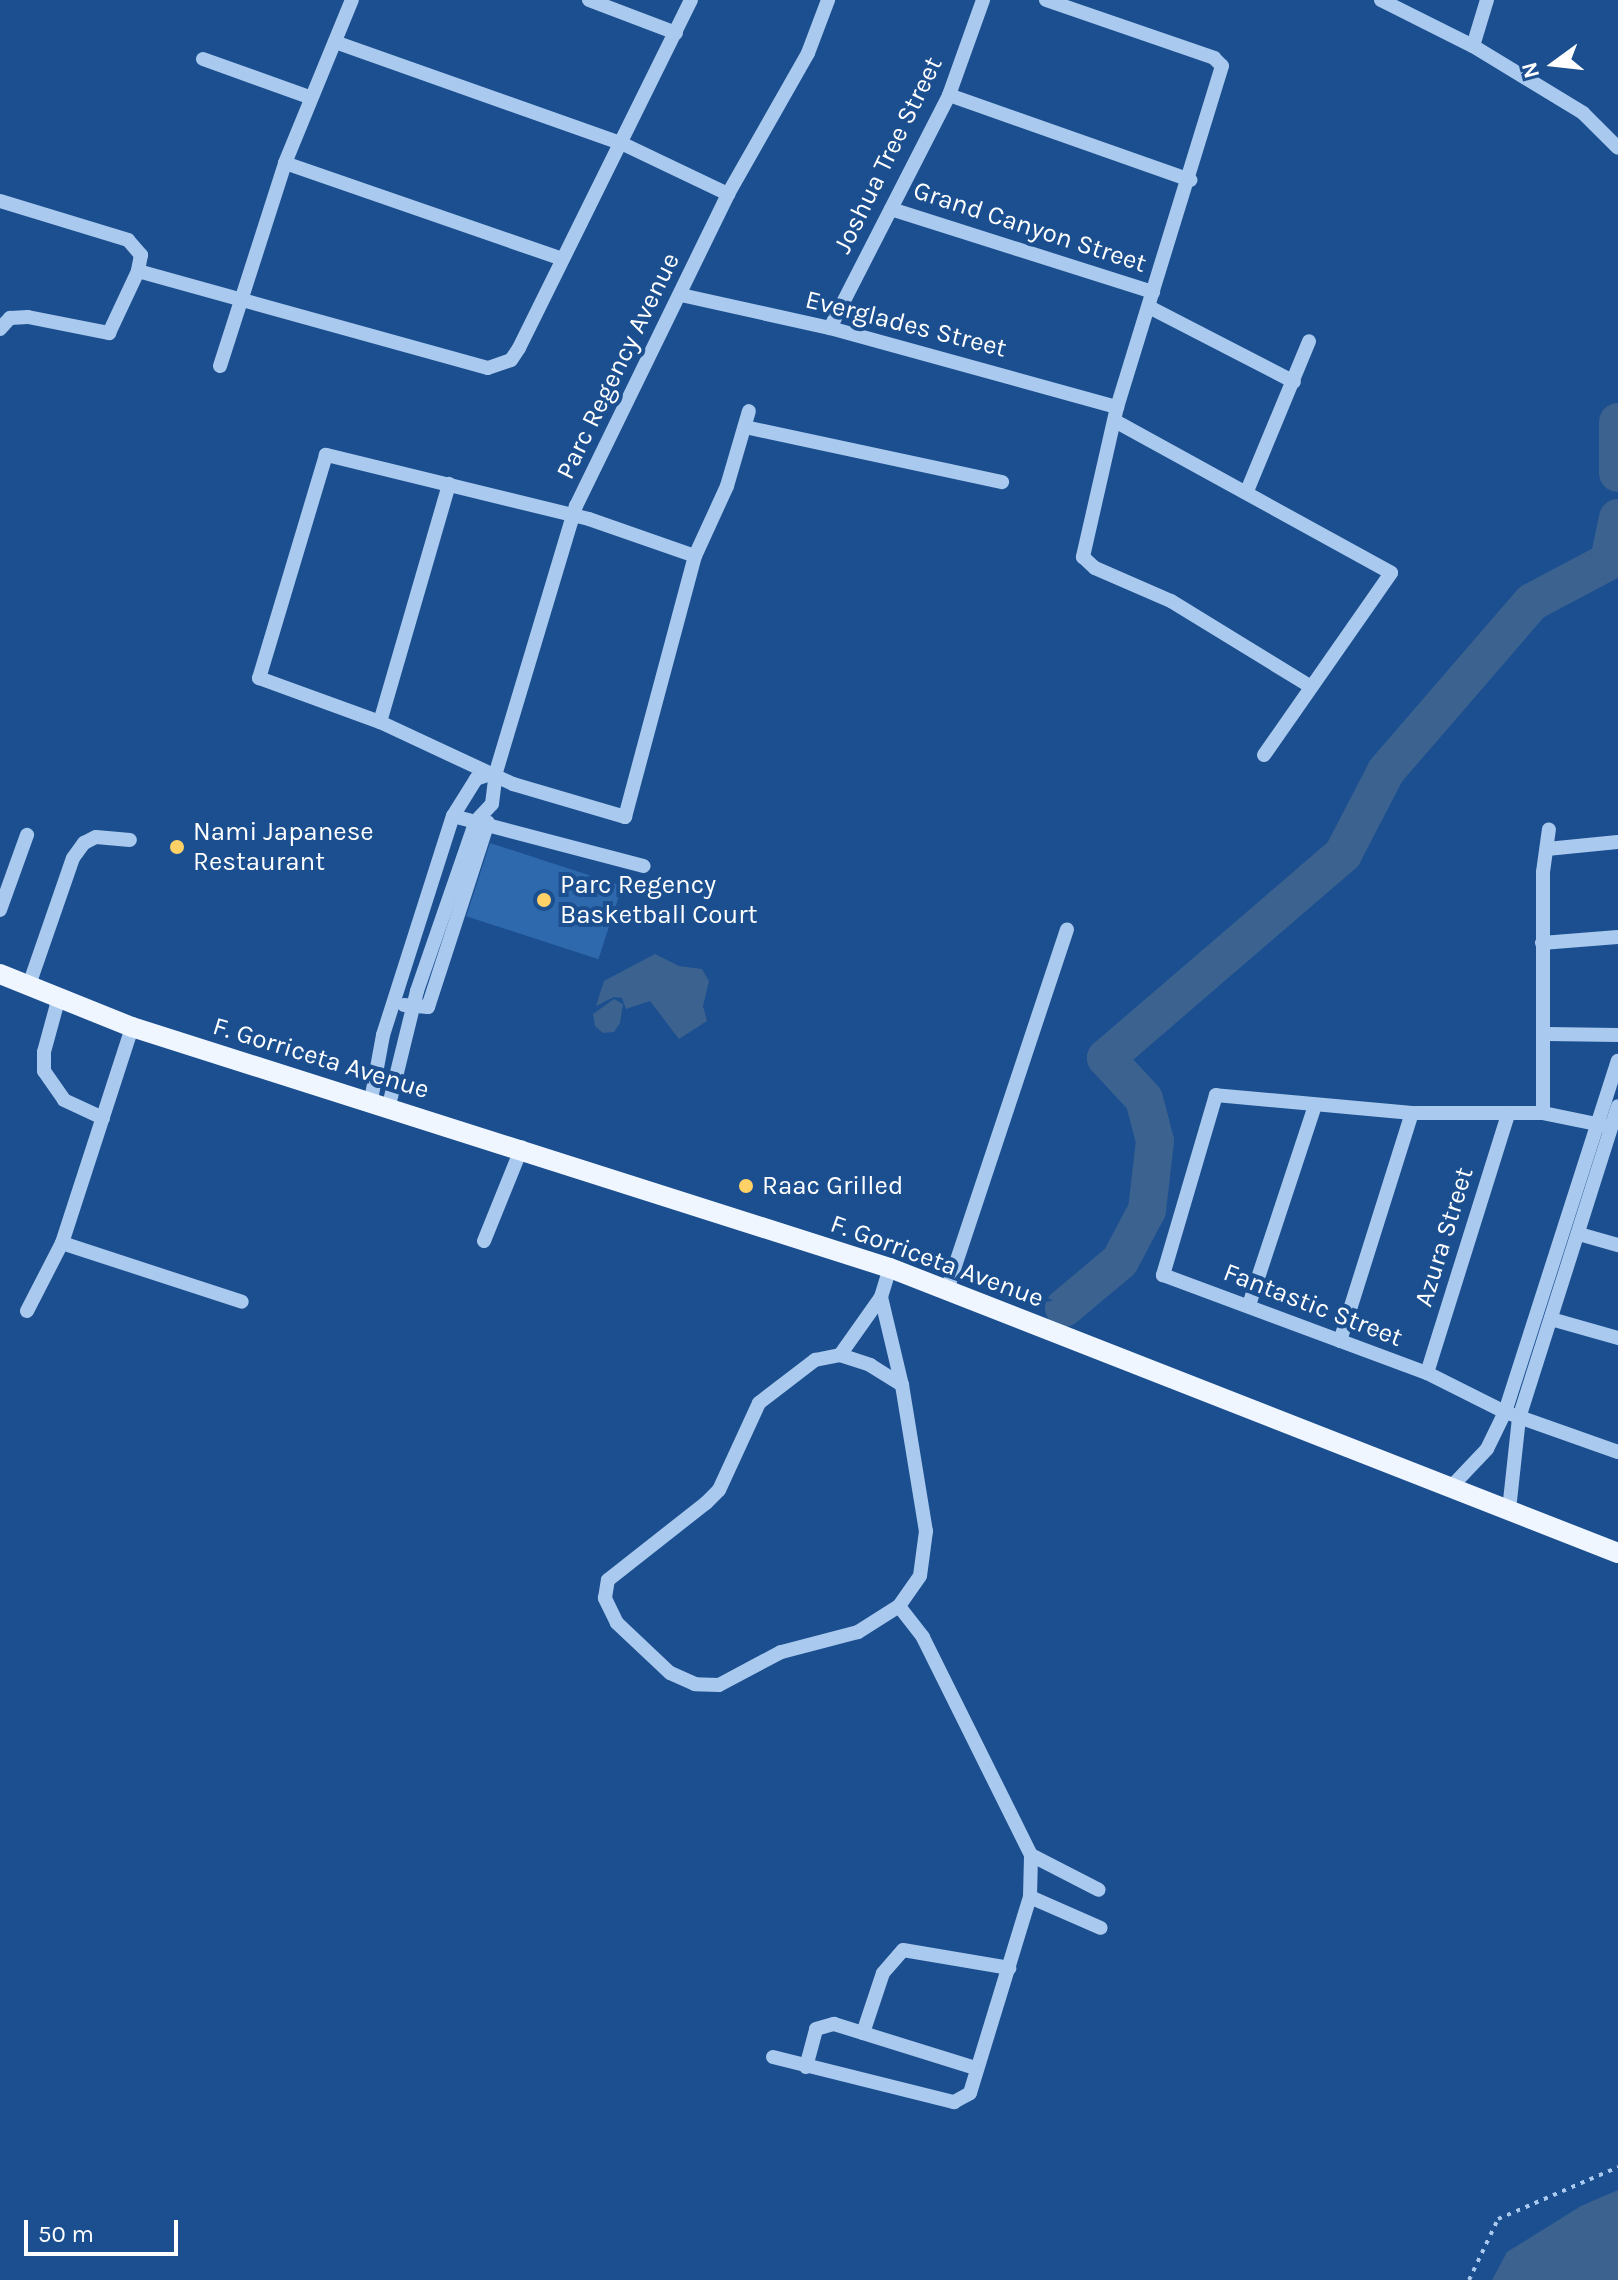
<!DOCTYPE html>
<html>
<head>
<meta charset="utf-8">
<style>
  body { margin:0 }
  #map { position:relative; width:1618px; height:2280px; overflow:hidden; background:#1b4f8f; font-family:Karla,sans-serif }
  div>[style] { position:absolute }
  .green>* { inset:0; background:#2e69ad; transform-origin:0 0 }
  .water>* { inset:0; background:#3c6290 }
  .river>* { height:38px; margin:-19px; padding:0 19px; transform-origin:19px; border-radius:19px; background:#3c6290 }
  .path>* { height:4px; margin-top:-2px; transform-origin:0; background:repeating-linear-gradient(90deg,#a9c9ee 0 4px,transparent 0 10px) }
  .minor>* { height:14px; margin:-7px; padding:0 7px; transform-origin:7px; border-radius:7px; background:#a9c9ee }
  .major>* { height:20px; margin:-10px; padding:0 10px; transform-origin:10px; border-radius:10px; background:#f0f6ff }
  .dots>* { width:22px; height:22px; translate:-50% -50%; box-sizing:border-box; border:4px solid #1b4f8f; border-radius:50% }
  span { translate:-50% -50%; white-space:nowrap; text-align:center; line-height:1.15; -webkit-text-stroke:8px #1b4f8f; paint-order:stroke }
  .street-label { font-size:26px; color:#fff }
  .poi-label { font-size:26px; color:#fff }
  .left { translate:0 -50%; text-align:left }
  .north { position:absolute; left:1514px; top:24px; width:80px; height:80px; -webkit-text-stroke:6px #1b4f8f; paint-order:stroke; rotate:255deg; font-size:22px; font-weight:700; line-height:32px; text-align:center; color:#fff }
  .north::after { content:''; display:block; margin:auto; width:28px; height:36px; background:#fff; clip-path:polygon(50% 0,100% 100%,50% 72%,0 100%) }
  .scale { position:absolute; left:24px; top:2220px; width:154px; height:36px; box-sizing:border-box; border:4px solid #fff; border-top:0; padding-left:10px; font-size:24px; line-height:28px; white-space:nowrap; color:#fff; -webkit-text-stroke:6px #1b4f8f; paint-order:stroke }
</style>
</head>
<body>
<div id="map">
  <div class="green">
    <div style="left:490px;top:843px;width:139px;height:77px;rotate:18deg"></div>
  </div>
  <div class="water">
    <div style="clip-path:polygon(655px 954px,679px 966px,702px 969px,709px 981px,703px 1006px,707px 1021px,679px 1039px,650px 1001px,626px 1009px,622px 998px,614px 997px,596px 1006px,604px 981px)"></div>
    <div style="clip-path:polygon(614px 999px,623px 1004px,620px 1023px,614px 1032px,603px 1033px,595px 1026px,593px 1014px)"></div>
    <div style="clip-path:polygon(1618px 2190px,1618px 2280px,1492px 2280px,1507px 2252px,1581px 2206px)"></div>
  </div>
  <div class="river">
    <div style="left:1618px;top:422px;width:51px;rotate:90deg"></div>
    <div style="left:1064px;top:1308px;width:73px;rotate:-40deg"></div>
    <div style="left:1120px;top:1261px;width:58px;rotate:-62.1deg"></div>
    <div style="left:1147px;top:1210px;width:69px;rotate:-83.4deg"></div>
    <div style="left:1155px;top:1141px;width:43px;rotate:-104.7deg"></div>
    <div style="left:1144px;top:1099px;width:56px;rotate:-132.8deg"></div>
    <div style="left:1106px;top:1058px;width:313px;rotate:-40.7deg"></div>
    <div style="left:1343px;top:854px;width:93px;rotate:-62.6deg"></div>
    <div style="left:1386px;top:771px;width:223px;rotate:-49.2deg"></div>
    <div style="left:1532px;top:602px;width:87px;rotate:-28deg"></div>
    <div style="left:1609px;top:561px;width:44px;rotate:-78.2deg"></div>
  </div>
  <div class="path">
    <div style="left:1469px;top:2280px;width:68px;rotate:-64.6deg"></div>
    <div style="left:1498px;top:2219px;width:131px;rotate:-23.4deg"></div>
  </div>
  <div class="minor">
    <div style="left:589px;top:0;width:93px;rotate:20.8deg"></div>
    <div style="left:1046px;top:0;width:178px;rotate:19deg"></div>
    <div style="left:1214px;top:58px;width:11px;rotate:45deg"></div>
    <div style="left:1222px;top:66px;width:357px;rotate:107.1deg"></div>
    <div style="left:1117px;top:407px;width:154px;rotate:102.8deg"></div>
    <div style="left:1083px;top:557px;width:16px;rotate:43deg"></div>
    <div style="left:1095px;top:568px;width:83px;rotate:23.5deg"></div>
    <div style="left:1171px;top:601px;width:161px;rotate:31.5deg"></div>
    <div style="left:1381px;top:0;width:103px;rotate:26.6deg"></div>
    <div style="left:1473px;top:46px;width:129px;rotate:31.3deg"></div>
    <div style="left:1583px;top:113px;width:49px;rotate:45deg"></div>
    <div style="left:335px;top:42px;width:303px;rotate:19.5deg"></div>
    <div style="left:621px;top:143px;width:119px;rotate:25.5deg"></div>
    <div style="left:1473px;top:46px;width:48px;rotate:-73.1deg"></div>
    <div style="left:203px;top:59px;width:113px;rotate:19.7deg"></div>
    <div style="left:949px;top:95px;width:256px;rotate:19.4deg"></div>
    <div style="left:285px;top:163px;width:291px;rotate:19.1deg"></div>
    <div style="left:0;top:201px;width:134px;rotate:16.9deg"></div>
    <div style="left:128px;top:240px;width:20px;rotate:49deg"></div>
    <div style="left:141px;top:255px;width:16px;rotate:101deg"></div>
    <div style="left:138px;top:271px;width:363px;rotate:15.5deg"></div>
    <div style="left:488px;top:368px;width:24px;rotate:-19deg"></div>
    <div style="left:511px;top:360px;width:14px;rotate:-56deg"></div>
    <div style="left:519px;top:348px;width:388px;rotate:-63.7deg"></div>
    <div style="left:891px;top:209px;width:275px;rotate:17.6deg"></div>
    <div style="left:681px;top:295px;width:153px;rotate:12.5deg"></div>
    <div style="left:830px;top:328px;width:298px;rotate:15.4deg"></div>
    <div style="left:1149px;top:307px;width:163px;rotate:27.3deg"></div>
    <div style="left:830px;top:328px;width:262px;rotate:-62.9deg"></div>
    <div style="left:949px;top:95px;width:101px;rotate:-70.3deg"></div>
    <div style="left:0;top:329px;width:15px;rotate:-48deg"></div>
    <div style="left:10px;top:318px;width:18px;rotate:-3deg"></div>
    <div style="left:28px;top:317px;width:83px;rotate:11.2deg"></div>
    <div style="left:109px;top:333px;width:68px;rotate:-64.9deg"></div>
    <div style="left:220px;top:366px;width:213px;rotate:-72.2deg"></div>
    <div style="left:285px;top:163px;width:176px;rotate:-67.7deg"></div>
    <div style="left:1115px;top:421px;width:315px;rotate:28.8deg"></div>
    <div style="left:1391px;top:573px;width:222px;rotate:124.9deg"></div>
    <div style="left:745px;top:427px;width:263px;rotate:12.1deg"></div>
    <div style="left:1247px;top:491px;width:162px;rotate:-67.5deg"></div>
    <div style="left:695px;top:556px;width:112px;rotate:-160.8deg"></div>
    <div style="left:589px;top:519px;width:271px;rotate:-166.3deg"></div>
    <div style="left:326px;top:455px;width:233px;rotate:106.7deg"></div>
    <div style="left:259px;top:678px;width:129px;rotate:20deg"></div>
    <div style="left:380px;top:722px;width:147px;rotate:25deg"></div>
    <div style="left:513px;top:784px;width:117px;rotate:16.4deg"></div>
    <div style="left:625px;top:817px;width:270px;rotate:-75deg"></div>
    <div style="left:695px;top:556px;width:77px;rotate:-65.4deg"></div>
    <div style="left:727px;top:486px;width:78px;rotate:-73.7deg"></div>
    <div style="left:380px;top:722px;width:248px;rotate:-73.8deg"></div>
    <div style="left:453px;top:816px;width:197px;rotate:14.7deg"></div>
    <div style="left:1547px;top:849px;width:71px;rotate:-5.6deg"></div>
    <div style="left:0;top:910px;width:80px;rotate:-70.2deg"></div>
    <div style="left:1542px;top:943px;width:76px;rotate:-4.5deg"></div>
    <div style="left:29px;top:985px;width:134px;rotate:-70.9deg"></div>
    <div style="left:73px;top:858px;width:19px;rotate:-54deg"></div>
    <div style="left:84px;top:843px;width:13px;rotate:-27deg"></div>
    <div style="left:96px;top:837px;width:34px;rotate:5deg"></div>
    <div style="left:59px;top:997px;width:57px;rotate:105.3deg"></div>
    <div style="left:44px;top:1052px;width:19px;rotate:90deg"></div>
    <div style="left:44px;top:1071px;width:35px;rotate:55deg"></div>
    <div style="left:64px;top:1100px;width:43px;rotate:24.8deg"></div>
    <div style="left:404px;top:1005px;width:24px;rotate:5deg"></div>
    <div style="left:428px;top:1007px;width:194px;rotate:-72deg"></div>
    <div style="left:1547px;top:1034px;width:71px;rotate:0.8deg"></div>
    <div style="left:371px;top:1100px;width:66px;rotate:-79.5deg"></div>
    <div style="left:383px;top:1035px;width:230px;rotate:-72.3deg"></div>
    <div style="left:453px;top:816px;width:44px;rotate:-58.1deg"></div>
    <div style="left:476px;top:779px;width:21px;rotate:-19deg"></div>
    <div style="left:389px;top:1105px;width:117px;rotate:-76.2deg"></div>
    <div style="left:417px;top:991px;width:180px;rotate:-70.9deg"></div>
    <div style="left:476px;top:821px;width:23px;rotate:-47deg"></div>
    <div style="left:492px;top:804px;width:32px;rotate:-83deg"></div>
    <div style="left:496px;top:772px;width:278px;rotate:-73.3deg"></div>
    <div style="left:576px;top:506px;width:347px;rotate:-64deg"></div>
    <div style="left:728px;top:194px;width:162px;rotate:-60.4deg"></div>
    <div style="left:808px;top:53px;width:57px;rotate:-69.3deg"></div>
    <div style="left:1543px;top:1113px;width:241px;rotate:-90deg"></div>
    <div style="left:1543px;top:872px;width:43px;rotate:-82.1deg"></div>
    <div style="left:1611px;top:1127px;width:69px;rotate:-168.4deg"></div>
    <div style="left:1543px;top:1113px;width:131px;rotate:180deg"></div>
    <div style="left:1412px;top:1113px;width:197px;rotate:-174.8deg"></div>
    <div style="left:1216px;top:1095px;width:188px;rotate:106.4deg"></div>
    <div style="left:1163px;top:1275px;width:282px;rotate:20.4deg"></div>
    <div style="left:1427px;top:1373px;width:87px;rotate:26.6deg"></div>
    <div style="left:1505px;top:1412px;width:120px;rotate:19.5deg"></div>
    <div style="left:1579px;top:1234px;width:41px;rotate:15.8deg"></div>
    <div style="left:484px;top:1241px;width:101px;rotate:-68deg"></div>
    <div style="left:62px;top:1243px;width:189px;rotate:18.1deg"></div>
    <div style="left:947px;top:1290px;width:380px;rotate:-71.6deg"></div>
    <div style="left:881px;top:1297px;width:90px;rotate:76.6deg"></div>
    <div style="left:1249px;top:1305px;width:211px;rotate:-71.7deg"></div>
    <div style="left:27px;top:1311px;width:76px;rotate:-62.8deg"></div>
    <div style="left:62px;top:1243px;width:227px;rotate:-72deg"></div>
    <div style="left:1551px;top:1319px;width:70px;rotate:15.8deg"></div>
    <div style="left:1340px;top:1341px;width:239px;rotate:-72.5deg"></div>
    <div style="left:840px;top:1355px;width:32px;rotate:18deg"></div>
    <div style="left:870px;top:1365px;width:38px;rotate:32deg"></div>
    <div style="left:902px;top:1385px;width:148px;rotate:80.7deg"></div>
    <div style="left:926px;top:1531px;width:45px;rotate:97.6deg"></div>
    <div style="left:920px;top:1576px;width:37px;rotate:125deg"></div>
    <div style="left:899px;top:1606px;width:49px;rotate:147.6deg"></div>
    <div style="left:858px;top:1632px;width:80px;rotate:165.4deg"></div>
    <div style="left:781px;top:1652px;width:70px;rotate:152deg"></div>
    <div style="left:719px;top:1685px;width:24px;rotate:-178deg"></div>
    <div style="left:695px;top:1684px;width:27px;rotate:-156deg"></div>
    <div style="left:670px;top:1673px;width:73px;rotate:-136.7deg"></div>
    <div style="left:617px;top:1623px;width:28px;rotate:-116deg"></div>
    <div style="left:605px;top:1598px;width:18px;rotate:-81deg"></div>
    <div style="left:608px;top:1580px;width:125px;rotate:-38.2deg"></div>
    <div style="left:706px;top:1503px;width:18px;rotate:-45deg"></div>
    <div style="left:719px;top:1490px;width:96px;rotate:-65.3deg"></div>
    <div style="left:759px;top:1403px;width:71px;rotate:-37.5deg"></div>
    <div style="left:815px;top:1360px;width:25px;rotate:-11deg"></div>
    <div style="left:840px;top:1355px;width:71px;rotate:-54.7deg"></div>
    <div style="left:881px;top:1297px;width:30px;rotate:-73deg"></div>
    <div style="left:1427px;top:1373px;width:270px;rotate:-72.6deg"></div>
    <div style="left:1451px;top:1487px;width:52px;rotate:-46.5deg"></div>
    <div style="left:1487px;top:1449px;width:41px;rotate:-64.1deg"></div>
    <div style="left:1505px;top:1412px;width:369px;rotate:-72.2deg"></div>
    <div style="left:1509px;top:1510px;width:93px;rotate:-83.8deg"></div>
    <div style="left:1519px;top:1418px;width:327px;rotate:-72.4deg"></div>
    <div style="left:1031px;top:1855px;width:76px;rotate:27.2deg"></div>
    <div style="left:1030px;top:1897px;width:77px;rotate:23.6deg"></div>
    <div style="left:863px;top:2033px;width:63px;rotate:-71.6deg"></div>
    <div style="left:883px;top:1973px;width:30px;rotate:-49deg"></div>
    <div style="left:903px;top:1950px;width:108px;rotate:9.6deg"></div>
    <div style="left:773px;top:2057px;width:187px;rotate:14deg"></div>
    <div style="left:954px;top:2102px;width:18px;rotate:-29deg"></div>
    <div style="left:970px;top:2093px;width:205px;rotate:-73deg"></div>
    <div style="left:1030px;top:1897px;width:42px;rotate:-88.6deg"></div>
    <div style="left:1031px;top:1855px;width:243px;rotate:-116.4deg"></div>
    <div style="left:923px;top:1637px;width:39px;rotate:-128deg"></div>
    <div style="left:806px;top:2067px;width:39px;rotate:-75deg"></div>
    <div style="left:816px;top:2029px;width:19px;rotate:-16deg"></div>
    <div style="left:834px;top:2024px;width:148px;rotate:17.3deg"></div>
  </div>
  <div class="major">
    <div style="left:0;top:974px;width:142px;rotate:21.9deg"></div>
    <div style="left:132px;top:1027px;width:795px;rotate:17.64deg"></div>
    <div style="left:890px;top:1268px;width:782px;rotate:21.38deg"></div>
  </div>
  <div class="dots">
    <div style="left:177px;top:847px;background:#ffd166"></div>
    <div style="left:544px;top:900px;background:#ffd166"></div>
    <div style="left:746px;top:1186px;background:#ffd166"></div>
  </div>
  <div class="street-label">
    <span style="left:888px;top:155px;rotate:-64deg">Joshua Tree Street</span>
    <span style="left:1030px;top:227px;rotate:18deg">Grand Canyon Street</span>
    <span style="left:906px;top:324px;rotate:14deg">Everglades Street</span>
    <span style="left:618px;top:366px;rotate:-64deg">Parc Regency Avenue</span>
    <span style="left:321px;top:1058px;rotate:17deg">F. Gorriceta Avenue</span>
    <span style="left:1444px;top:1237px;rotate:-73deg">Azura Street</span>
    <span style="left:937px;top:1261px;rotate:20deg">F. Gorriceta Avenue</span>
    <span style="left:1313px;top:1305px;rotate:21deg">Fantastic Street</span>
  </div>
  <div class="poi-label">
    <span class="left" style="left:193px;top:847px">Nami Japanese<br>Restaurant</span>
    <span class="left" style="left:560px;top:900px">Parc Regency<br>Basketball Court</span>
    <span class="left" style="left:762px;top:1186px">Raac Grilled</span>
  </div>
  <div class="north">N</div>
  <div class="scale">50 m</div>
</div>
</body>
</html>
